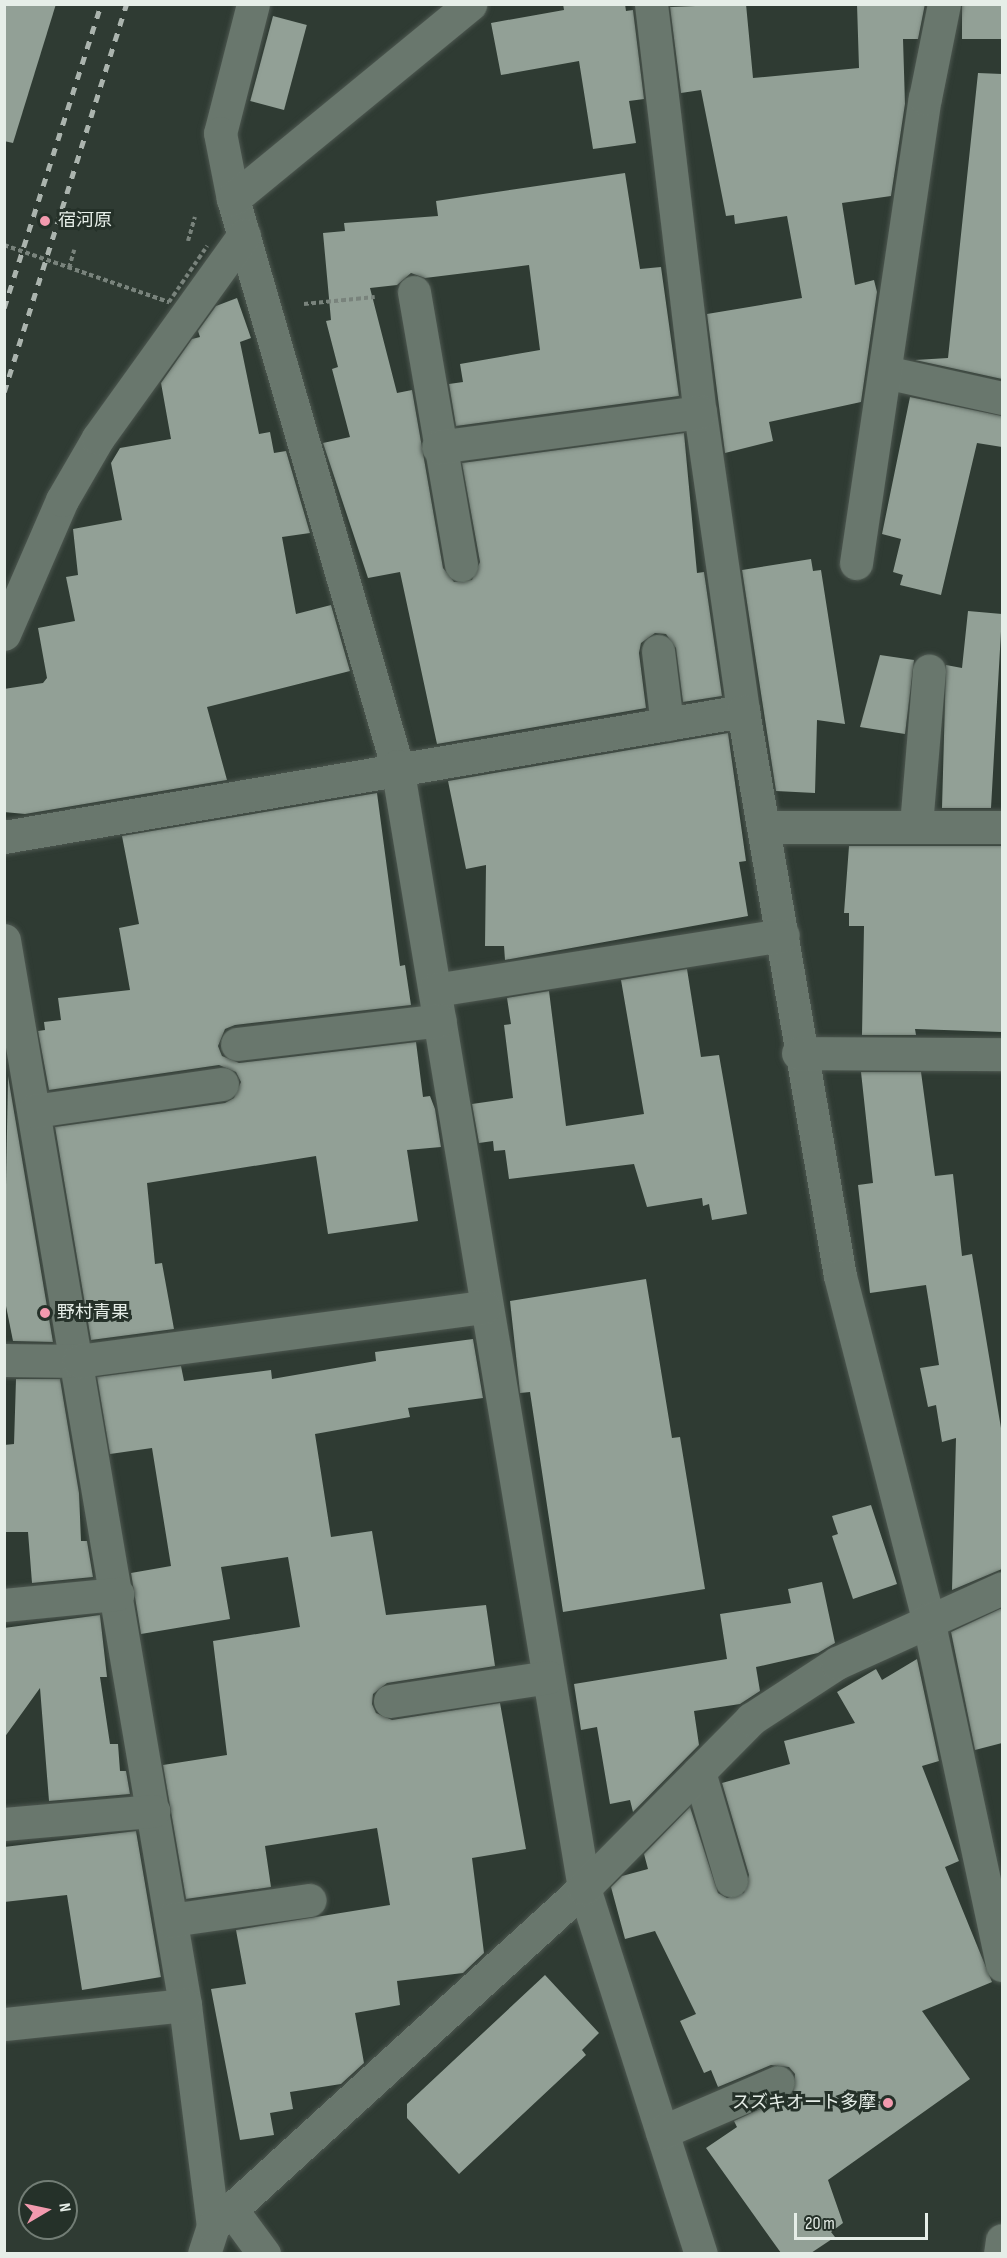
<!DOCTYPE html>
<html>
<head>
<meta charset="utf-8">
<style>
  body { margin:0 }
  #map { position:relative; width:1007px; height:2258px; overflow:hidden; background:#2f3b33; font-family:"Sofia Sans Condensed","Noto Sans JP",sans-serif }
  div>[style] { position:absolute }
  .building>* { inset:0; background:#92a096; transform-origin:0 0 }
  .path>* { height:4px; margin-top:-2px; transform-origin:0; background:repeating-linear-gradient(90deg,#79837c 0 4.5px,transparent 0 7.5px) }
  .roads { filter:drop-shadow(0 0 2px #4d5750) drop-shadow(0 0 2px #4d5750) }
  .minor>* { height:33px; margin:-16.5px; padding:0 16.5px; transform-origin:16.5px; border-radius:16.5px; background:#69776d }
  .rail>* { height:4.5px; margin-top:-2.25px; transform-origin:0; background:repeating-linear-gradient(90deg,#abb4ae 0 8px,transparent 0 16px) }
  .path-bridge>* { height:4px; margin-top:-2px; transform-origin:0; background:repeating-linear-gradient(90deg,#79837c 0 4.5px,transparent 0 7.5px) }
  .dots>* { width:16px; height:16px; translate:-50% -50%; box-sizing:border-box; border:3px solid #253129; border-radius:50% }
  span { translate:-50% -50%; white-space:nowrap; text-align:center; line-height:1.15; -webkit-text-stroke:6px #253129; paint-order:stroke }
  .poi-label { font-size:18px; color:#e6eee8 }
  .left { translate:0 -50%; text-align:left }
  .right { translate:-100% -50%; text-align:right }
  .frame { position:absolute; inset:0; border:6px solid #e6eee8; pointer-events:none }
  .north { position:absolute; left:18px; top:2180px; width:60px; height:60px; box-sizing:border-box; background:#253129; border:2px solid #727d75; border-radius:50%; rotate:81deg; font-size:16px; font-weight:700; line-height:24px; text-align:center; color:#e6eee8 }
  .north::after { content:''; display:block; margin:auto; width:21px; height:27px; background:#f29aae; clip-path:polygon(50% 0,100% 100%,50% 72%,0 100%) }
  .scale { position:absolute; left:794px; top:2213px; width:134px; height:27px; box-sizing:border-box; border:3px solid #e6eee8; border-top:0; padding-left:8px; font-size:18px; line-height:21px; white-space:nowrap; color:#e6eee8; -webkit-text-stroke:4px #253129; paint-order:stroke }
</style>
</head>
<body>
<div id="map">
  <div class="building">
    <div style="clip-path:polygon(4px 4px,56px 4px,13px 143px,4px 141px)"></div>
    <div style="clip-path:polygon(563px 4px,625px 4px,626px 11px,633px 10px,644px 99px,629px 101px,636px 143px,593px 149px,579px 61px,501px 75px,491px 23px,564px 10px)"></div>
    <div style="clip-path:polygon(746px 4px,753px 78px,859px 68px,857px 4px,925px 4px,918px 39px,903px 39px,905px 104px,891px 196px,842px 203px,855px 285px,874px 280px,877px 292px,861px 402px,769px 422px,773px 441px,725px 453px,707px 314px,802px 298px,787px 216px,735px 224px,734px 215px,726px 216px,701px 90px,681px 93px,670px 7px)"></div>
    <div style="left:962px;top:4px;width:40px;height:35px"></div>
    <div style="left:273px;top:16px;width:35px;height:88px;rotate:15deg"></div>
    <div style="clip-path:polygon(978px 73px,1002px 74px,1002px 379px,915px 360px,948px 358px)"></div>
    <div style="clip-path:polygon(625px 173px,640px 269px,661px 267px,679px 396px,456px 426px,449px 384px,463px 382px,460px 364px,540px 350px,529px 265px,425px 278px,411px 273px,397px 285px,370px 288px,397px 393px,412px 390px,443px 568px,454px 582px,472px 580px,480px 562px,462px 463px,684px 433px,697px 573px,704px 572px,722px 696px,683px 702px,676px 648px,666px 634px,655px 633px,641px 643px,639px 653px,646px 708px,437px 744px,400px 572px,368px 578px,323px 443px,350px 437px,332px 369px,338px 367px,326px 321px,331px 320px,323px 233px,345px 231px,344px 223px,438px 216px,436px 201px)"></div>
    <div style="clip-path:polygon(237px 298px,251px 338px,240px 342px,259px 434px,270px 432px,274px 453px,286px 451px,310px 533px,282px 537px,296px 614px,331px 605px,350px 671px,207px 707px,227px 780px,25px 814px,4px 812px,4px 689px,43px 683px,47px 678px,38px 628px,75px 621px,66px 577px,78px 575px,73px 529px,122px 520px,111px 463px,120px 448px,171px 439px,161px 383px,192px 339px,200px 337px,198px 331px,216px 306px)"></div>
    <div style="clip-path:polygon(910px 397px,1002px 416px,1002px 447px,977px 443px,941px 595px,900px 585px,903px 575px,893px 572px,901px 539px,882px 534px)"></div>
    <div style="clip-path:polygon(811px 559px,813px 571px,821px 570px,845px 724px,817px 720px,815px 793px,776px 791px,742px 570px)"></div>
    <div style="clip-path:polygon(968px 611px,1002px 614px,991px 808px,942px 808px,946px 665px,962px 668px)"></div>
    <div style="clip-path:polygon(880px 655px,914px 660px,905px 734px,860px 727px)"></div>
    <div style="clip-path:polygon(728px 733px,746px 861px,739px 862px,748px 916px,505px 960px,504px 946px,485px 946px,486px 865px,466px 869px,448px 781px)"></div>
    <div style="clip-path:polygon(377px 793px,400px 966px,405px 965px,411px 1005px,235px 1025px,225px 1029px,218px 1046px,222px 1056px,239px 1063px,416px 1042px,423px 1097px,430px 1096px,435px 1109px,441px 1147px,407px 1150px,418px 1221px,328px 1234px,316px 1156px,147px 1183px,155px 1264px,162px 1263px,174px 1329px,91px 1340px,55px 1127px,225px 1103px,234px 1098px,241px 1082px,236px 1072px,219px 1065px,49px 1090px,38px 1031px,45px 1030px,44px 1022px,61px 1020px,58px 998px,130px 990px,119px 928px,139px 924px,122px 836px)"></div>
    <div style="clip-path:polygon(849px 846px,1002px 846px,1002px 1032px,915px 1029px,916px 1035px,862px 1035px,864px 926px,849px 926px,849px 913px,844px 913px)"></div>
    <div style="clip-path:polygon(687px 969px,701px 1057px,719px 1055px,747px 1214px,712px 1220px,709px 1204px,703px 1206px,702px 1198px,647px 1207px,634px 1164px,509px 1179px,505px 1150px,494px 1151px,493px 1141px,479px 1143px,472px 1104px,513px 1098px,504px 1025px,511px 1024px,507px 998px,549px 991px,566px 1126px,644px 1114px,621px 980px)"></div>
    <div style="clip-path:polygon(861px 1072px,921px 1072px,935px 1176px,953px 1174px,962px 1256px,972px 1254px,1002px 1434px,1002px 1569px,952px 1590px,956px 1438px,942px 1442px,936px 1405px,928px 1407px,920px 1368px,939px 1365px,926px 1285px,870px 1293px,858px 1185px,873px 1183px)"></div>
    <div style="clip-path:polygon(8px 1076px,53px 1342px,13px 1341px,4px 1296px)"></div>
    <div style="clip-path:polygon(646px 1279px,672px 1438px,680px 1437px,705px 1589px,563px 1612px,530px 1392px,520px 1393px,510px 1301px)"></div>
    <div style="clip-path:polygon(473px 1339px,483px 1398px,408px 1408px,410px 1417px,315px 1434px,331px 1537px,372px 1531px,386px 1615px,486px 1605px,495px 1666px,387px 1683px,373px 1694px,372px 1704px,376px 1713px,392px 1720px,500px 1703px,526px 1849px,472px 1858px,484px 1953px,463px 1973px,397px 1981px,400px 2005px,355px 2013px,364px 2063px,341px 2084px,290px 2092px,293px 2109px,270px 2113px,274px 2135px,240px 2140px,211px 1989px,246px 1984px,236px 1930px,390px 1905px,377px 1828px,265px 1846px,271px 1887px,186px 1899px,163px 1765px,227px 1755px,213px 1641px,300px 1627px,288px 1557px,221px 1567px,230px 1619px,141px 1634px,131px 1573px,171px 1566px,152px 1448px,110px 1454px,97px 1377px,181px 1366px,184px 1381px,271px 1370px,272px 1379px,376px 1361px,375px 1352px)"></div>
    <div style="clip-path:polygon(16px 1379px,60px 1379px,79px 1493px,81px 1541px,87px 1541px,93px 1577px,32px 1583px,28px 1532px,4px 1532px,4px 1445px,14px 1444px)"></div>
    <div style="clip-path:polygon(871px 1505px,897px 1584px,853px 1599px,832px 1536px,838px 1534px,832px 1516px)"></div>
    <div style="clip-path:polygon(822px 1582px,835px 1643px,818px 1653px,756px 1667px,760px 1691px,740px 1704px,694px 1711px,699px 1745px,633px 1812px,630px 1800px,610px 1804px,597px 1727px,581px 1730px,574px 1684px,727px 1659px,720px 1614px,791px 1603px,788px 1589px)"></div>
    <div style="clip-path:polygon(1002px 1608px,1002px 1743px,975px 1750px,951px 1632px)"></div>
    <div style="clip-path:polygon(100px 1615px,107px 1677px,100px 1677px,110px 1744px,118px 1744px,120px 1771px,126px 1771px,130px 1794px,49px 1801px,40px 1688px,4px 1738px,4px 1628px)"></div>
    <div style="clip-path:polygon(917px 1659px,939px 1761px,922px 1766px,959px 1861px,945px 1867px,992px 1982px,922px 2011px,970px 2079px,828px 2180px,843px 2223px,831px 2232px,835px 2237px,811px 2253px,781px 2253px,706px 2148px,737px 2127px,734px 2121px,793px 2094px,795px 2074px,789px 2067px,771px 2065px,718px 2087px,711px 2070px,704px 2073px,680px 2021px,696px 2014px,655px 1931px,625px 1939px,611px 1887px,622px 1876px,648px 1869px,644px 1854px,690px 1807px,718px 1893px,727px 1898px,744px 1893px,749px 1875px,722px 1783px,790px 1764px,784px 1741px,855px 1723px,837px 1692px,876px 1669px,882px 1680px)"></div>
    <div style="clip-path:polygon(136px 1831px,161px 1977px,82px 1990px,67px 1895px,4px 1902px,4px 1847px)"></div>
    <div style="clip-path:polygon(545px 1975px,599px 2033px,582px 2050px,586px 2055px,459px 2174px,407px 2118px,407px 2104px)"></div>
  </div>
  <div class="path">
    <div style="left:188px;top:241px;width:25px;rotate:-74deg"></div>
    <div style="left:69px;top:268px;width:19px;rotate:-74deg"></div>
    <div style="left:304px;top:304px;width:71px;rotate:-5.6deg"></div>
  </div>
  <div class="roads">
    <div class="minor">
      <div style="left:253px;top:4px;width:133px;rotate:104.3deg"></div>
      <div style="left:220px;top:133px;width:67px;rotate:78.9deg"></div>
      <div style="left:233px;top:199px;width:590px;rotate:73.87deg"></div>
      <div style="left:397px;top:766px;width:1137px;rotate:80.54deg"></div>
      <div style="left:584px;top:1888px;width:384px;rotate:72.3deg"></div>
      <div style="left:651px;top:4px;width:411px;rotate:83.2deg"></div>
      <div style="left:700px;top:412px;width:302px;rotate:81.8deg"></div>
      <div style="left:233px;top:199px;width:307px;rotate:-39.4deg"></div>
      <div style="left:414px;top:292px;width:277px;rotate:80.2deg"></div>
      <div style="left:885px;top:372px;width:120px;rotate:12.5deg"></div>
      <div style="left:438px;top:447px;width:264px;rotate:-7.6deg"></div>
      <div style="left:856px;top:563px;width:470px;rotate:-81.6deg"></div>
      <div style="left:925px;top:98px;width:96px;rotate:-78.6deg"></div>
      <div style="left:4px;top:634px;width:146px;rotate:-66.6deg"></div>
      <div style="left:62px;top:500px;width:72px;rotate:-59.9deg"></div>
      <div style="left:98px;top:438px;width:250px;rotate:-54.3deg"></div>
      <div style="left:658px;top:651px;width:74px;rotate:83deg"></div>
      <div style="left:916px;top:825px;width:155px;rotate:-85.2deg"></div>
      <div style="left:766px;top:827px;width:236px"></div>
      <div style="left:4px;top:837px;width:750px;rotate:-9.68deg"></div>
      <div style="left:743px;top:711px;width:573px;rotate:80.26deg"></div>
      <div style="left:840px;top:1276px;width:354px;rotate:75.6deg"></div>
      <div style="left:928px;top:1619px;width:354px;rotate:77.9deg"></div>
      <div style="left:4px;top:940px;width:1080px;rotate:80.35deg"></div>
      <div style="left:185px;top:2005px;width:223px;rotate:82.8deg"></div>
      <div style="left:213px;top:2226px;width:29px;rotate:108deg"></div>
      <div style="left:435px;top:990px;width:352px;rotate:-9deg"></div>
      <div style="left:237px;top:1044px;width:204px;rotate:-6.7deg"></div>
      <div style="left:798px;top:1053px;width:204px;rotate:0.3deg"></div>
      <div style="left:34px;top:1111px;width:190px;rotate:-8.2deg"></div>
      <div style="left:4px;top:1360px;width:75px;rotate:0.8deg"></div>
      <div style="left:79px;top:1361px;width:409px;rotate:-7.6deg"></div>
      <div style="left:4px;top:1605px;width:114px;rotate:-5.6deg"></div>
      <div style="left:390px;top:1701px;width:160px;rotate:-8.6deg"></div>
      <div style="left:699px;top:1772px;width:113px;rotate:73.5deg"></div>
      <div style="left:4px;top:1824px;width:150px;rotate:-5deg"></div>
      <div style="left:171px;top:1920px;width:140px;rotate:-8.2deg"></div>
      <div style="left:4px;top:2024px;width:182px;rotate:-6deg"></div>
      <div style="left:662px;top:2132px;width:126px;rotate:-23.3deg"></div>
      <div style="left:231px;top:2209px;width:56px;rotate:53.7deg"></div>
      <div style="left:213px;top:2226px;width:502px;rotate:-42.34deg"></div>
      <div style="left:584px;top:1888px;width:238px;rotate:-45.3deg"></div>
      <div style="left:751px;top:1719px;width:103px;rotate:-33.1deg"></div>
      <div style="left:837px;top:1663px;width:181px;rotate:-24.4deg"></div>
      <div style="left:1000px;top:2254px;width:14px;rotate:-82deg"></div>
    </div>
  </div>
  <div class="rail">
    <div style="left:4px;top:308px;width:319px;rotate:-72.3deg"></div>
    <div style="left:4px;top:392px;width:407px;rotate:-72.5deg"></div>
  </div>
  <div class="path-bridge">
    <div style="left:4px;top:245px;width:175px;rotate:19.1deg"></div>
    <div style="left:169px;top:302px;width:68px;rotate:-55.8deg"></div>
  </div>
  <div class="dots">
    <div style="left:45px;top:221px;background:#f29aae"></div>
    <div style="left:45px;top:1313px;background:#f29aae"></div>
    <div style="left:888px;top:2103px;background:#f29aae"></div>
  </div>
  <div class="poi-label">
    <span class="left" style="left:58px;top:221px">宿河原</span>
    <span class="left" style="left:57px;top:1313px">野村青果</span>
    <span class="right" style="left:876px;top:2103px">スズキオート多摩</span>
  </div>
  <div class="frame"></div>
  <div class="north">N</div>
  <div class="scale">20 m</div>
</div>
</body>
</html>
